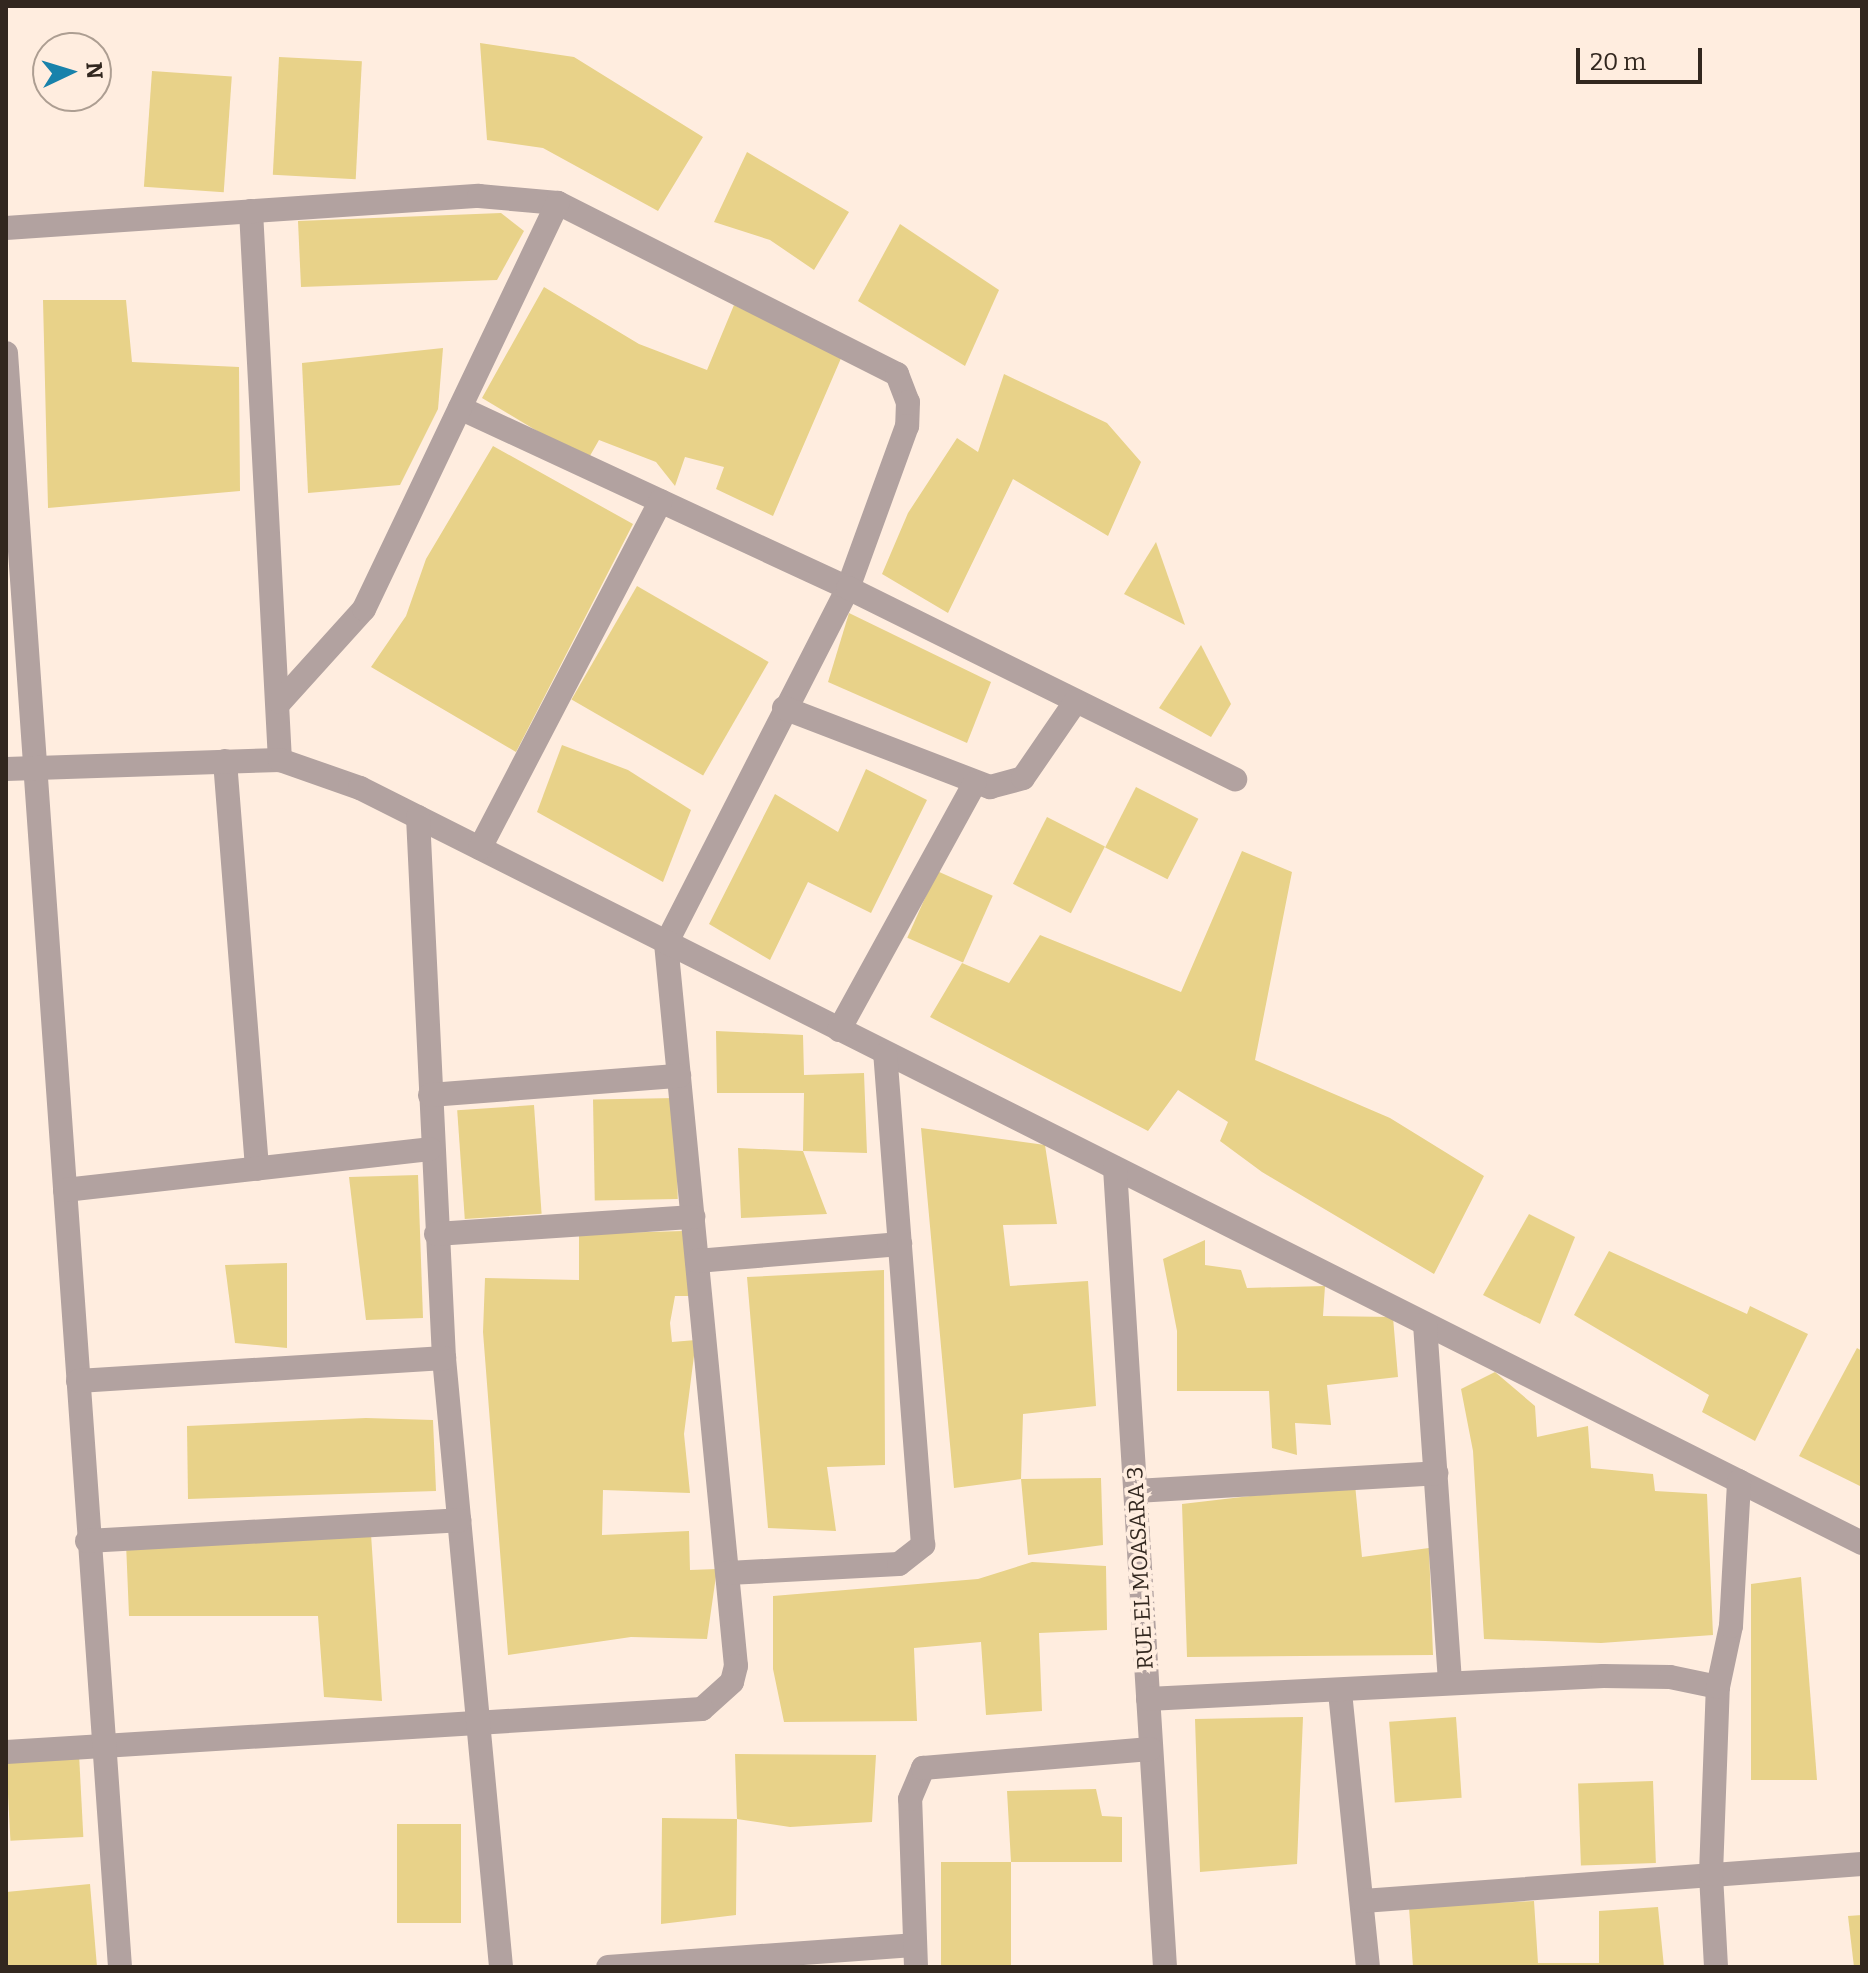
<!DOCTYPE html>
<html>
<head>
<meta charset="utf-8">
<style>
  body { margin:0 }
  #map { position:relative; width:1868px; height:1973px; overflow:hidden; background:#ffeddf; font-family:Bitter,serif }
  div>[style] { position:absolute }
  .building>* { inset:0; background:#e8d289; transform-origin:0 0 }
  .minor>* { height:24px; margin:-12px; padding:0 12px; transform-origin:12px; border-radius:12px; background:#b2a2a0 }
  span { translate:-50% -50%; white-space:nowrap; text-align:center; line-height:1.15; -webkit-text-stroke:7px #ffeddf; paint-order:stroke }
  .street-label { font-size:22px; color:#32271f }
  .frame { position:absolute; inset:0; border:8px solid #32271f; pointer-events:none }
  .north { position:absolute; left:32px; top:32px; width:80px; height:80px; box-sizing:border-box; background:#ffeddf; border:2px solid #ad9e92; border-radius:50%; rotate:86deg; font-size:22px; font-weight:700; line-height:32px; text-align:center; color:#32271f }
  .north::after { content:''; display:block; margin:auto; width:28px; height:36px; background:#1882ab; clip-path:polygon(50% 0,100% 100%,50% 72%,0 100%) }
  .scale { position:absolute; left:1576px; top:48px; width:126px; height:36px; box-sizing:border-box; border:4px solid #32271f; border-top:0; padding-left:10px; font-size:24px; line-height:28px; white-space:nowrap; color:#32271f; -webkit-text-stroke:6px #ffeddf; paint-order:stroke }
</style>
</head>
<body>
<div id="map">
  <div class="building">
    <div style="clip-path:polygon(480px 43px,574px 57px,703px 137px,658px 211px,543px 148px,487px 140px)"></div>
    <div style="left:279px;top:57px;width:83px;height:118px;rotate:3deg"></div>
    <div style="left:152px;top:71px;width:80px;height:116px;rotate:4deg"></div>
    <div style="clip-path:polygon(747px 152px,849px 212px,814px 270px,770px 240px,714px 222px)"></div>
    <div style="clip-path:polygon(501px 213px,524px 231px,497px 280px,301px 287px,298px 221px)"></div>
    <div style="clip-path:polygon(900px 224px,999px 290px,965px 366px,858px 301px)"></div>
    <div style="clip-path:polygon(544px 287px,639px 344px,707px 370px,734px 305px,842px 356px,773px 516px,716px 489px,724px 467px,685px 457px,675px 486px,656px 462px,599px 440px,587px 461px,482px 398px)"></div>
    <div style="clip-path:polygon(43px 300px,126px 300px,132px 362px,239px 367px,240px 491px,48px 508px)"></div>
    <div style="clip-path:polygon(443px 348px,438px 409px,400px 485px,308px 493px,302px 363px)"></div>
    <div style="clip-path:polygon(1004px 374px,1107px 423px,1141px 462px,1108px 536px,1013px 479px,948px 613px,882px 574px,908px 513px,957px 438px,978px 452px)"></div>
    <div style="clip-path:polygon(493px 446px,633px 524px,516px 752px,371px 667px,406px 616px,426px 559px)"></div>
    <div style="clip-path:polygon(1156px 542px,1185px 625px,1124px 594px)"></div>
    <div style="left:637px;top:586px;width:152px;height:131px;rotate:30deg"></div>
    <div style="clip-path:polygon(849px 613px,991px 682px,967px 743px,828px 682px)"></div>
    <div style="clip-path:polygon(1201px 645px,1231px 704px,1211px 737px,1159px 708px)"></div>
    <div style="clip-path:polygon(562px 745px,628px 770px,691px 810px,663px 882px,537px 812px)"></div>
    <div style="clip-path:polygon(866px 769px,927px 800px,871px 913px,808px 882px,770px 960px,709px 924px,775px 794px,838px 832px)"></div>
    <div style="left:1136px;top:787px;width:70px;height:68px;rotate:27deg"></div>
    <div style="left:1047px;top:817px;width:65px;height:75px;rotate:27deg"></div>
    <div style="clip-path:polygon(1242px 851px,1292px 872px,1255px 1060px,1390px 1118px,1484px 1176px,1434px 1274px,1262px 1172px,1220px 1141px,1228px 1122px,1178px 1090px,1148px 1131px,930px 1017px,962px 963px,1009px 983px,1040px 935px,1181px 992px)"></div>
    <div style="left:937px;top:871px;width:61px;height:73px;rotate:24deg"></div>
    <div style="clip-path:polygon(716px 1031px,803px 1035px,804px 1075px,864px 1073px,867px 1153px,803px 1151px,827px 1214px,741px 1218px,738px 1148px,803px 1151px,804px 1093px,717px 1093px)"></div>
    <div style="left:676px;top:1098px;width:101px;height:83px;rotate:89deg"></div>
    <div style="left:534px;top:1105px;width:109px;height:77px;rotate:86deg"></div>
    <div style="clip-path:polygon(921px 1128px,1045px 1145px,1057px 1224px,1003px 1225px,1010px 1286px,1088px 1281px,1096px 1406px,1023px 1414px,1021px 1479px,954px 1488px)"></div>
    <div style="clip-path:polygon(418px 1175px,423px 1318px,366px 1320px,349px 1177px)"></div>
    <div style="clip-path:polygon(1529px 1214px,1575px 1237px,1540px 1324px,1483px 1295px)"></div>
    <div style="clip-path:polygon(684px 1231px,694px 1296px,675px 1296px,670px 1323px,672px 1342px,696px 1340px,684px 1434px,690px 1493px,603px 1490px,602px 1535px,689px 1531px,690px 1570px,717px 1569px,707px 1639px,631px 1637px,508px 1655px,483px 1332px,485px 1278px,579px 1280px,579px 1234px)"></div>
    <div style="clip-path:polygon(1205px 1240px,1205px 1265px,1241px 1270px,1247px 1288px,1325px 1286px,1323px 1316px,1393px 1317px,1398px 1377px,1327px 1385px,1331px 1425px,1295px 1423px,1297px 1455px,1272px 1448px,1269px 1391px,1177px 1391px,1177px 1331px,1163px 1259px)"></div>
    <div style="clip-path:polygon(1609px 1251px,1747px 1314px,1750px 1306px,1808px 1334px,1755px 1441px,1702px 1412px,1709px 1395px,1574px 1315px)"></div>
    <div style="clip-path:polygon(287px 1263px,287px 1348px,235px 1343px,225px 1265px)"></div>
    <div style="clip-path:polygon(884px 1270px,885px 1465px,827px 1467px,836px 1531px,768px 1528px,747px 1277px)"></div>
    <div style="clip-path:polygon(1857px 1348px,1862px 1351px,1862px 1487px,1799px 1456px)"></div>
    <div style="clip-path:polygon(1495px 1372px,1535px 1406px,1537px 1437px,1588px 1426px,1591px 1468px,1653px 1474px,1655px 1491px,1707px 1494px,1713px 1635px,1601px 1643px,1484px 1639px,1473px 1451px,1461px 1389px)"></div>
    <div style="clip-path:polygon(366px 1418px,433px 1420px,436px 1491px,188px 1499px,187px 1426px)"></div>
    <div style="clip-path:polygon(1101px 1478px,1103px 1545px,1028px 1555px,1021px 1479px)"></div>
    <div style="clip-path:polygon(1355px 1484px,1362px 1557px,1429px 1548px,1433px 1655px,1187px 1657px,1182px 1504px)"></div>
    <div style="clip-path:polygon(371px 1534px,382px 1701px,324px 1697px,318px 1616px,129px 1616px,126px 1543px)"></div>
    <div style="clip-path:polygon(1032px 1562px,1106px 1566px,1107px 1630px,1039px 1633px,1042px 1711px,986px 1715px,981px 1642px,914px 1648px,917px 1721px,784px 1722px,773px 1669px,773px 1596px,978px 1579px)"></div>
    <div style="clip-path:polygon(1801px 1577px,1817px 1780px,1751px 1780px,1751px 1584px)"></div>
    <div style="clip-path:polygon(1303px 1717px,1297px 1864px,1200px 1872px,1195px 1719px)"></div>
    <div style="left:1456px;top:1717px;width:81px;height:67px;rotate:86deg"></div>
    <div style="left:79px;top:1754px;width:83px;height:73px;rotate:87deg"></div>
    <div style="clip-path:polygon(735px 1754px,876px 1755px,872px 1822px,790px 1827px,737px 1819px,736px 1915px,661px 1924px,662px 1818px,737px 1819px)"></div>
    <div style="left:1653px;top:1781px;width:82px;height:75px;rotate:88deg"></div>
    <div style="clip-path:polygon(1096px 1789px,1102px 1816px,1122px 1817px,1122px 1862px,1011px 1862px,1007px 1791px)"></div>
    <div style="left:397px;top:1824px;width:64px;height:99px"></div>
    <div style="left:941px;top:1862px;width:70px;height:105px"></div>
    <div style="clip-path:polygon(90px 1884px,97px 1967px,6px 1967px,6px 1892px)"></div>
    <div style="clip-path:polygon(1534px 1901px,1538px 1963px,1599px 1963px,1599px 1911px,1658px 1907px,1664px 1967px,1413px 1967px,1409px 1907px)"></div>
    <div style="clip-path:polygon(1862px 1915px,1862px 1967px,1854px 1967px,1848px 1916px)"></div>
  </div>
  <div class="minor">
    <div style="left:251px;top:211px;width:550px;rotate:86.98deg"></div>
    <div style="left:6px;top:228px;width:474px;rotate:-3.9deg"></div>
    <div style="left:479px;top:196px;width:79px;rotate:5.1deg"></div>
    <div style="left:558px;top:203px;width:380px;rotate:26.8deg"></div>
    <div style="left:897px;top:374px;width:30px;rotate:69deg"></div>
    <div style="left:908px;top:402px;width:24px;rotate:92deg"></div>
    <div style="left:907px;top:426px;width:172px;rotate:110deg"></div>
    <div style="left:848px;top:588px;width:399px;rotate:117.1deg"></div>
    <div style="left:666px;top:943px;width:726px;rotate:84.47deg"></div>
    <div style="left:736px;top:1666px;width:16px;rotate:104deg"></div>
    <div style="left:732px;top:1682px;width:40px;rotate:138deg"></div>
    <div style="left:702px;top:1709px;width:697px;rotate:176.46deg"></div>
    <div style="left:6px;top:353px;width:1618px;rotate:85.96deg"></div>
    <div style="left:460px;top:408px;width:428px;rotate:24.9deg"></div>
    <div style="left:848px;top:588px;width:432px;rotate:26.3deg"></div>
    <div style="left:280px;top:702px;width:125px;rotate:-47.9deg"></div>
    <div style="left:364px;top:609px;width:450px;rotate:-64.5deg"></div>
    <div style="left:784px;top:708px;width:221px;rotate:21deg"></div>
    <div style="left:990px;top:787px;width:34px;rotate:-15deg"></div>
    <div style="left:1023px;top:778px;width:93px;rotate:-55.5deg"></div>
    <div style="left:225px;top:761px;width:409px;rotate:85.5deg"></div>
    <div style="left:6px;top:769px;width:274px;rotate:-1.9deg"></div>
    <div style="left:280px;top:760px;width:85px;rotate:19.3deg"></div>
    <div style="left:360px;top:788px;width:1681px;rotate:26.69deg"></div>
    <div style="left:418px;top:817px;width:542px;rotate:87.25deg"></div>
    <div style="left:444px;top:1358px;width:612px;rotate:84.65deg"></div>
    <div style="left:480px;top:848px;width:391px;rotate:-62.5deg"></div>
    <div style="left:839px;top:1030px;width:281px;rotate:-61.2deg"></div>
    <div style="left:430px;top:1095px;width:250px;rotate:-4.4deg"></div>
    <div style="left:1115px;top:1168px;width:801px;rotate:86.42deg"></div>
    <div style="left:65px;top:1190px;width:367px;rotate:-6.4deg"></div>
    <div style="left:436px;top:1234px;width:258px;rotate:-3.8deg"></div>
    <div style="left:697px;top:1261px;width:204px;rotate:-4.8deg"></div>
    <div style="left:1425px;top:1324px;width:359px;rotate:86deg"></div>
    <div style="left:78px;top:1381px;width:367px;rotate:-3.6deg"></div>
    <div style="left:1136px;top:1491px;width:301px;rotate:-3.4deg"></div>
    <div style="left:87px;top:1541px;width:373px;rotate:-3.2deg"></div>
    <div style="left:728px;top:1573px;width:171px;rotate:-3deg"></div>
    <div style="left:899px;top:1564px;width:31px;rotate:-38deg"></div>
    <div style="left:923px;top:1545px;width:492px;rotate:-94.4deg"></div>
    <div style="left:1340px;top:1692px;width:276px;rotate:84.2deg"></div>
    <div style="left:1148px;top:1699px;width:456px;rotate:-2.9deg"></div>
    <div style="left:1603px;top:1676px;width:67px;rotate:0.9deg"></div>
    <div style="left:1670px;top:1677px;width:49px;rotate:11.8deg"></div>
    <div style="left:1363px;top:1901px;width:500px;rotate:-4.24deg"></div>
    <div style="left:608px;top:1967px;width:306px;rotate:-4.1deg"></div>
    <div style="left:916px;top:1967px;width:168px;rotate:-92deg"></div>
    <div style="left:910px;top:1799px;width:34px;rotate:-67deg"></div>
    <div style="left:923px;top:1768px;width:228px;rotate:-4.8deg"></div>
    <div style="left:1716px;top:1967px;width:93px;rotate:-93.1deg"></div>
    <div style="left:1711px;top:1874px;width:187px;rotate:-87.9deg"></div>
    <div style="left:1718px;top:1687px;width:62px;rotate:-78deg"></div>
    <div style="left:1731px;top:1626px;width:145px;rotate:-86.8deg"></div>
  </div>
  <div class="street-label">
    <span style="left:1140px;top:1568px;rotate:-93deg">RUE EL MOASARA 3</span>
  </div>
  <div class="frame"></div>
  <div class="north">N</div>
  <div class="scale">20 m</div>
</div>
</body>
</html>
